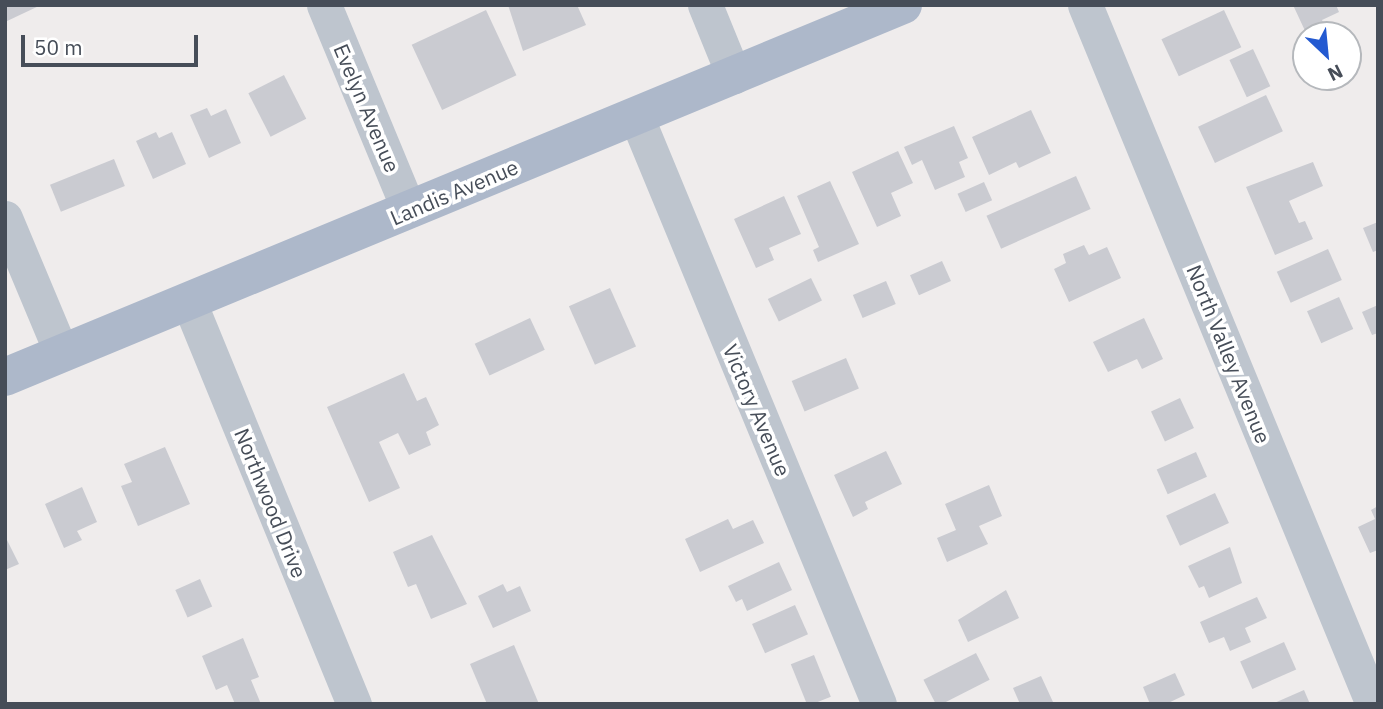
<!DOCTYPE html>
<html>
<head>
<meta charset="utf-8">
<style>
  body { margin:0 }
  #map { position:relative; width:1383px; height:709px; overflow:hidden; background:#efecec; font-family:"IBM Plex Sans",sans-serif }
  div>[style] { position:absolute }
  .building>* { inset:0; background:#cacbd1; transform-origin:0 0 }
  .minor>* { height:35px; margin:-17.5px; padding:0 17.5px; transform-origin:17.5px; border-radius:17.5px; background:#bec5ce }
  .major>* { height:38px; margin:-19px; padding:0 19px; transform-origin:19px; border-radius:19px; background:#adb8ca }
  span { translate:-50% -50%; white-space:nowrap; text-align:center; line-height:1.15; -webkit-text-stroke:7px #fff; paint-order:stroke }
  .street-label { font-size:21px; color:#464d58 }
  .frame { position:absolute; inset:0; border:7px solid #464d58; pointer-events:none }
  .north { position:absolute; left:1292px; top:21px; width:70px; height:70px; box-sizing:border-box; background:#fff; border:2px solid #b5b8bc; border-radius:50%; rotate:154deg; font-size:19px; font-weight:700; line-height:28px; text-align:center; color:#464d58 }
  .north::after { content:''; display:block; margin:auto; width:24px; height:32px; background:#245ad1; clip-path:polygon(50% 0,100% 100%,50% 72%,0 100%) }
  .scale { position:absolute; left:21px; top:35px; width:177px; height:32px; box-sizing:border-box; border:4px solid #464d58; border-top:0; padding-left:9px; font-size:21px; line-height:24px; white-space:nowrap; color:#464d58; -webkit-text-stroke:5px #fff; paint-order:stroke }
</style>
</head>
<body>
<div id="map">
  <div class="building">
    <div style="clip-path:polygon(5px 5px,41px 5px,5px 22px)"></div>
    <div style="clip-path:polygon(508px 5px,577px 5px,586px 25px,523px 51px)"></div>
    <div style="clip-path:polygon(1293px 5px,1336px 5px,1339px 12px,1322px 20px,1329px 35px,1307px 35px)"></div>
    <div style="left:486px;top:10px;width:72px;height:82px;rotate:65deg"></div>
    <div style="left:1224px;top:10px;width:41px;height:69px;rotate:65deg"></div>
    <div style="left:1253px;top:49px;width:41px;height:26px;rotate:65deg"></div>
    <div style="left:284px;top:75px;width:49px;height:40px;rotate:63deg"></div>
    <div style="left:1266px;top:95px;width:40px;height:75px;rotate:65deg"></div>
    <div style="clip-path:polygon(207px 108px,211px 116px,226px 109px,241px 143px,209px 158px,190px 115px)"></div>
    <div style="clip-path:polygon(1031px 110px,1051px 153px,1019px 168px,1016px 162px,989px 175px,972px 137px)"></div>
    <div style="clip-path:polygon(954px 126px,968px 158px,959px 162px,965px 177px,935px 190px,922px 160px,912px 165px,904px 147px)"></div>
    <div style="clip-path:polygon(156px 132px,159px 138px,172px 132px,186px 164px,153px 179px,136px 141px)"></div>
    <div style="clip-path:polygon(898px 151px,913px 183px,891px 193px,901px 216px,877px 227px,852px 172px)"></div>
    <div style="left:114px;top:159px;width:29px;height:69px;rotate:68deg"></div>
    <div style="clip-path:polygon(1313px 162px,1323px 186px,1289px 201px,1299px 223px,1305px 221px,1313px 239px,1275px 255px,1246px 187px)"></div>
    <div style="left:1076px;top:176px;width:36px;height:98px;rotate:66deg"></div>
    <div style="clip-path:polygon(830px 181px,859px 244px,818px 262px,813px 250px,819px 247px,797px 196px)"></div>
    <div style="left:984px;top:182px;width:20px;height:29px;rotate:66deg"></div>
    <div style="clip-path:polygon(784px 196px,801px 234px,769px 248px,774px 260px,756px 268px,734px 219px)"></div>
    <div style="clip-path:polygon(1378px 222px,1378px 250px,1373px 252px,1363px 228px)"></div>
    <div style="clip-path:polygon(1084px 245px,1089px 255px,1107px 247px,1121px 278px,1069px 302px,1054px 269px,1066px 263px,1063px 254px)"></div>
    <div style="left:1328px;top:249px;width:34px;height:56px;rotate:66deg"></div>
    <div style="left:942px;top:261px;width:22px;height:35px;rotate:66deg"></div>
    <div style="left:811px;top:278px;width:25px;height:48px;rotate:64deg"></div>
    <div style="left:886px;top:281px;width:25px;height:36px;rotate:67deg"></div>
    <div style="left:610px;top:288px;width:64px;height:45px;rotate:66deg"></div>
    <div style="left:1339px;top:297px;width:35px;height:35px;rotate:66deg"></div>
    <div style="clip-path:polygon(1378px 305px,1378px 333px,1372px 335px,1362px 312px)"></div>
    <div style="left:530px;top:318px;width:35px;height:61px;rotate:65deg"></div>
    <div style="clip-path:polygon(1144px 318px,1163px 359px,1142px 369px,1137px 359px,1108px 372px,1093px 342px)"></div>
    <div style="left:846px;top:358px;width:33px;height:59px;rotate:67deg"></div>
    <div style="clip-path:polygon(404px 373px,417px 401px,426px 397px,439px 425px,426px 432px,431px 445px,409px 455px,398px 433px,379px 442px,400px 488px,369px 502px,327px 407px)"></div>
    <div style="left:1180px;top:398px;width:33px;height:32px;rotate:65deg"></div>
    <div style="clip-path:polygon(165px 447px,190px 504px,138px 526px,121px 486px,132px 482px,124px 464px)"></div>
    <div style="clip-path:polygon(886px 451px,902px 484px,865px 502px,868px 509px,853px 517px,834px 475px)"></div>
    <div style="left:1196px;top:452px;width:27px;height:43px;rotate:66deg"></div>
    <div style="clip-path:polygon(989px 485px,1002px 516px,979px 526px,988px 544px,947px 562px,937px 538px,956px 530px,945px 504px)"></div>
    <div style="clip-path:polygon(82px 487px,97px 522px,77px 531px,82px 540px,64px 548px,45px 504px)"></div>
    <div style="left:1215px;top:493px;width:33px;height:54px;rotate:65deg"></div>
    <div style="clip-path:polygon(1378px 506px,1378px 550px,1370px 553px,1358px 527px,1375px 519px,1371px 510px)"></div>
    <div style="clip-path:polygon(728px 519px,733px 529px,753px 520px,764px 543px,700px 572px,685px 539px)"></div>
    <div style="clip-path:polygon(432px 535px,467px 604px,431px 619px,416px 584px,408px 587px,393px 552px)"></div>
    <div style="clip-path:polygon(5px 536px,19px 564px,5px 570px)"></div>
    <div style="clip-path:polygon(1230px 547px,1242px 583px,1209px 598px,1204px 586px,1199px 588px,1188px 566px)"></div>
    <div style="clip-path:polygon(779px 562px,792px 590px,747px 611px,742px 599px,736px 602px,728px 586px)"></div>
    <div style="left:200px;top:579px;width:30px;height:27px;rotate:66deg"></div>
    <div style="clip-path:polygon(503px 584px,507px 592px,520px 586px,531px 611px,493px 628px,478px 596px)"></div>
    <div style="clip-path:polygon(1006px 590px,1019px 618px,968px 642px,958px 620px)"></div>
    <div style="clip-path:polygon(1257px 597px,1267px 618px,1245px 628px,1251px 642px,1230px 651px,1224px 637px,1209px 643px,1200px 622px)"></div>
    <div style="left:795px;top:605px;width:32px;height:47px;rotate:66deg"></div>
    <div style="clip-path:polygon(243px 638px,259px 677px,251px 680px,261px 704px,235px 704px,227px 685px,216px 690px,202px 656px)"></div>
    <div style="left:1284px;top:642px;width:30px;height:48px;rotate:66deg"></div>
    <div style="clip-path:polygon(514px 645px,539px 704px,487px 704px,470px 664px)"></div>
    <div style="left:976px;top:653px;width:30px;height:59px;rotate:63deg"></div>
    <div style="left:814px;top:655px;width:45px;height:25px;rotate:68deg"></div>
    <div style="clip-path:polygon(1175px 673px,1185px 695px,1166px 704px,1150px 704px,1143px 687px)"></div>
    <div style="clip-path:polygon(1041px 676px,1053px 702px,1020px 704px,1013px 688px)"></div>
    <div style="clip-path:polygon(1304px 690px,1310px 704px,1272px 704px)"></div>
  </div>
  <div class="minor">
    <div style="left:324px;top:5px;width:222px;rotate:67.5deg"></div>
    <div style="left:705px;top:5px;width:77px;rotate:67.8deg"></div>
    <div style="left:1085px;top:5px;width:756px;rotate:67.61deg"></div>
    <div style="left:636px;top:116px;width:636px;rotate:67.55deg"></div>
    <div style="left:5px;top:218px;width:147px;rotate:67.3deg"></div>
    <div style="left:189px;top:302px;width:435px;rotate:67.7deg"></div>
  </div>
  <div class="major">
    <div style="left:5px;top:377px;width:972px;rotate:-22.5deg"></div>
  </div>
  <div class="street-label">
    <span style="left:367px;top:108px;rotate:67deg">Evelyn Avenue</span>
    <span style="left:454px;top:192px;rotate:-23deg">Landis Avenue</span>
    <span style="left:1229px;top:354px;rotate:68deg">North Valley Avenue</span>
    <span style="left:757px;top:410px;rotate:67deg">Victory Avenue</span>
    <span style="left:271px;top:503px;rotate:68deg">Northwood Drive</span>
  </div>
  <div class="frame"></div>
  <div class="north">N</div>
  <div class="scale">50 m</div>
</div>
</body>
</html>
